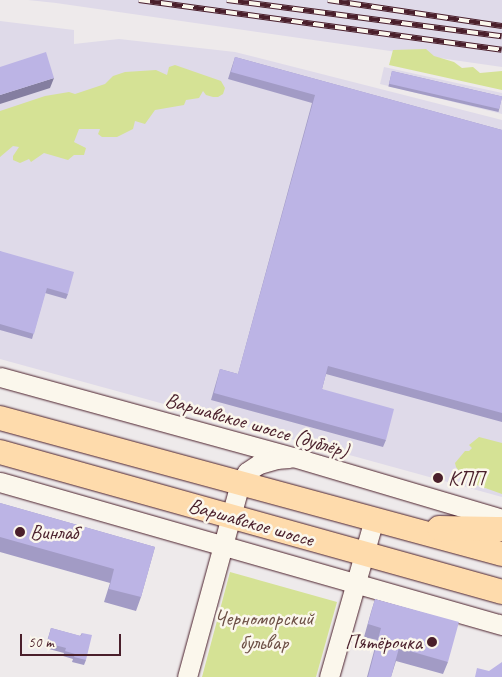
<!DOCTYPE html>
<html>
<head>
<meta charset="utf-8">
<style>
  body { margin:0 }
  #map { position:relative; width:502px; height:677px; overflow:hidden; background:#eeeaeb; font-family:Caveat,sans-serif }
  div>[style] { position:absolute }
  .built>* { inset:0; background:#dfdae9 }
  .green>* { inset:0; background:#d5e295 }
  .roads { filter:drop-shadow(0 0 1px #4a1f2b) drop-shadow(0 0 1px #4a1f2b) }
  .minor>* { height:19px; margin:-9.5px; padding:0 9.5px; transform-origin:9.5px; border-radius:9.5px; background:#fbf7ec }
  .major>* { height:24px; margin:-12px; padding:0 12px; transform-origin:12px; border-radius:12px; background:#fedbac }
  .rail>* { height:5.5px; margin-top:-2.75px; transform-origin:0; background:repeating-linear-gradient(90deg,#fbf7ec 0 11px,#4a1f2b 0 22px); box-sizing:border-box; border-block:1px solid #4a1f2b }
  .wall>* { inset:0; background:#a29bc5; transform-origin:0 0 }
  .shaded-wall>* { inset:0; background:#847ea0 }
  .building>* { inset:0; background:#bcb4e5; transform-origin:0 0 }
  .dots>* { width:14px; height:14px; translate:-50% -50%; box-sizing:border-box; border:2px solid #fbf7ec; border-radius:50% }
  span { translate:-50% -50%; white-space:nowrap; text-align:center; line-height:1.15; -webkit-text-stroke:5px #fbf7ec; paint-order:stroke }
  .street-label { font-size:21px; color:#4a1f2b }
  .poi-label { font-size:21px; color:#4a1f2b }
  .left { translate:0 -50%; text-align:left }
  .right { translate:-100% -50%; text-align:right }
  .park-label { font-size:21px; color:#6d5046 }
  .scale { position:absolute; left:20px; top:634px; width:101px; height:22px; box-sizing:border-box; border:2px solid #4a1f2b; border-top:0; padding-left:6px; font-size:15px; line-height:18px; white-space:nowrap; color:#4a1f2b; -webkit-text-stroke:4px #fbf7ec; paint-order:stroke }
</style>
</head>
<body>
<div id="map">
  <div class="built">
    <div style="clip-path:polygon(28px 0,502px 0,502px 67px,56px 3px)"></div>
    <div style="clip-path:polygon(0 21px,74px 30px,74px 44px,119px 39px,235px 52px,502px 120px,502px 497px,0 359px)"></div>
    <div style="clip-path:polygon(384px 67px,502px 93px,502px 114px,380px 84px)"></div>
  </div>
  <div class="green">
    <div style="clip-path:polygon(426px 49px,434px 56px,454px 62px,462px 68px,473px 67px,480px 73px,502px 71px,502px 90px,389px 65px,393px 50px)"></div>
    <div style="clip-path:polygon(175px 65px,221px 81px,225px 88px,223px 94px,218px 97px,213px 97px,206px 95px,203px 91px,199px 98px,186px 100px,184px 105px,155px 110px,145px 124px,135px 121px,133px 129px,117px 137px,102px 137px,98px 134px,100px 129px,79px 129px,74px 142px,86px 148px,84px 155px,74px 155px,68px 160px,44px 153px,31px 162px,29px 159px,20px 163px,13px 160px,13px 156px,19px 147px,13px 146px,0 157px,0 111px,45px 96px,69px 92px,75px 94px,105px 84px,113px 76px,125px 72px,156px 70px,167px 75px,169px 67px)"></div>
    <div style="clip-path:polygon(479px 437px,502px 443px,502px 494px,474px 484px,478px 474px,471px 477px,467px 476px,461px 474px,456px 467px,455px 463px,465px 451px,469px 451px,472px 448px,469px 445px)"></div>
    <div style="clip-path:polygon(230px 572px,337px 602px,316px 677px,202px 677px)"></div>
  </div>
  <div class="roads">
    <div class="minor">
      <div style="left:0;top:377px;width:304px;rotate:15.3deg"></div>
      <div style="left:293px;top:457px;width:218px;rotate:16.5deg"></div>
      <div style="left:0;top:482px;width:522px;rotate:15.9deg"></div>
      <div style="left:187px;top:677px;width:201px;rotate:-74.7deg"></div>
      <div style="left:240px;top:483px;width:13px;rotate:-58deg"></div>
      <div style="left:247px;top:472px;width:14px;rotate:-34deg"></div>
      <div style="left:259px;top:464px;width:18px;rotate:-16deg"></div>
      <div style="left:276px;top:459px;width:13px;rotate:-4deg"></div>
      <div style="left:329px;top:677px;width:164px;rotate:-74.1deg"></div>
    </div>
    <div class="major">
      <div style="left:0;top:418px;width:520px;rotate:15.16deg"></div>
      <div style="left:0;top:452px;width:521px;rotate:15.58deg"></div>
      <div style="left:439px;top:528px;width:63px;rotate:0.9deg"></div>
    </div>
  </div>
  <div class="rail">
    <div style="left:139px;top:0;width:366px;rotate:7.8deg"></div>
    <div style="left:227px;top:0;width:277px;rotate:7.5deg"></div>
    <div style="left:328px;top:0;width:176px;rotate:8.5deg"></div>
  </div>
  <div class="wall">
    <div style="clip-path:polygon(235px 57px,502px 130px,502px 422px,326px 374px,322px 389px,386px 440px,383px 447px,211px 400px,220px 369px,238px 374px,312px 103px,228px 79px)"></div>
    <div style="left:392px;top:71px;width:113px;height:16px;rotate:13deg"></div>
    <div style="clip-path:polygon(0 251px,68px 294px,66px 299px,45px 293px,32px 339px,0 330px)"></div>
    <div style="clip-path:polygon(0 503px,155px 547px,141px 597px,136px 611px,104px 602px,110px 583px,0 552px)"></div>
    <div style="clip-path:polygon(375px 599px,448px 662px,443px 674px,396px 661px,391px 677px,367px 677px,377px 640px,364px 637px,371px 612px)"></div>
    <div style="clip-path:polygon(51px 628px,80px 636px,82px 633px,86px 660px,84px 665px,72px 662px,73px 659px,63px 656px,64px 653px,45px 648px)"></div>
  </div>
  <div class="shaded-wall">
    <div style="clip-path:polygon(54px 78px,50px 88px,0 104px,0 95px)"></div>
  </div>
  <div class="building">
    <div style="clip-path:polygon(46px 52px,54px 78px,0 95px,0 67px)"></div>
    <div style="clip-path:polygon(235px 57px,502px 130px,502px 413px,328px 366px,322px 389px,394px 409px,386px 440px,214px 393px,220px 369px,238px 374px,315px 95px,231px 72px)"></div>
    <div style="left:392px;top:71px;width:113px;height:13px;rotate:13deg"></div>
    <div style="clip-path:polygon(0 251px,74px 272px,68px 294px,47px 288px,34px 334px,0 324px)"></div>
    <div style="clip-path:polygon(0 503px,155px 547px,141px 597px,109px 589px,114px 569px,0 537px)"></div>
    <div style="clip-path:polygon(375px 599px,459px 622px,448px 662px,399px 648px,391px 677px,368px 677px,381px 628px,368px 624px)"></div>
    <div style="clip-path:polygon(51px 628px,81px 636px,82px 633px,92px 635px,86px 660px,74px 657px,75px 654px,65px 651px,66px 648px,47px 643px)"></div>
    <div style="clip-path:polygon(502px 662px,502px 677px,475px 677px,477px 668px,489px 671px)"></div>
  </div>
  <div class="dots">
    <div style="left:438px;top:478px;background:#4a1f2b"></div>
    <div style="left:20px;top:532px;background:#4a1f2b"></div>
    <div style="left:432px;top:642px;background:#4a1f2b"></div>
  </div>
  <div class="street-label">
    <span style="left:257px;top:425px;rotate:16deg">Варшавское шоссе (дублёр)</span>
    <span style="left:251px;top:522px;rotate:16deg">Варшавское шоссе</span>
  </div>
  <div class="poi-label">
    <span class="left" style="left:448px;top:478px">КПП</span>
    <span class="left" style="left:30px;top:532px">Винлаб</span>
    <span class="right" style="left:422px;top:642px">Пятёрочка</span>
  </div>
  <div class="park-label">
    <span style="left:264px;top:630px">Черноморский<br>бульвар</span>
  </div>
  <div class="scale">50 m</div>
</div>
</body>
</html>
